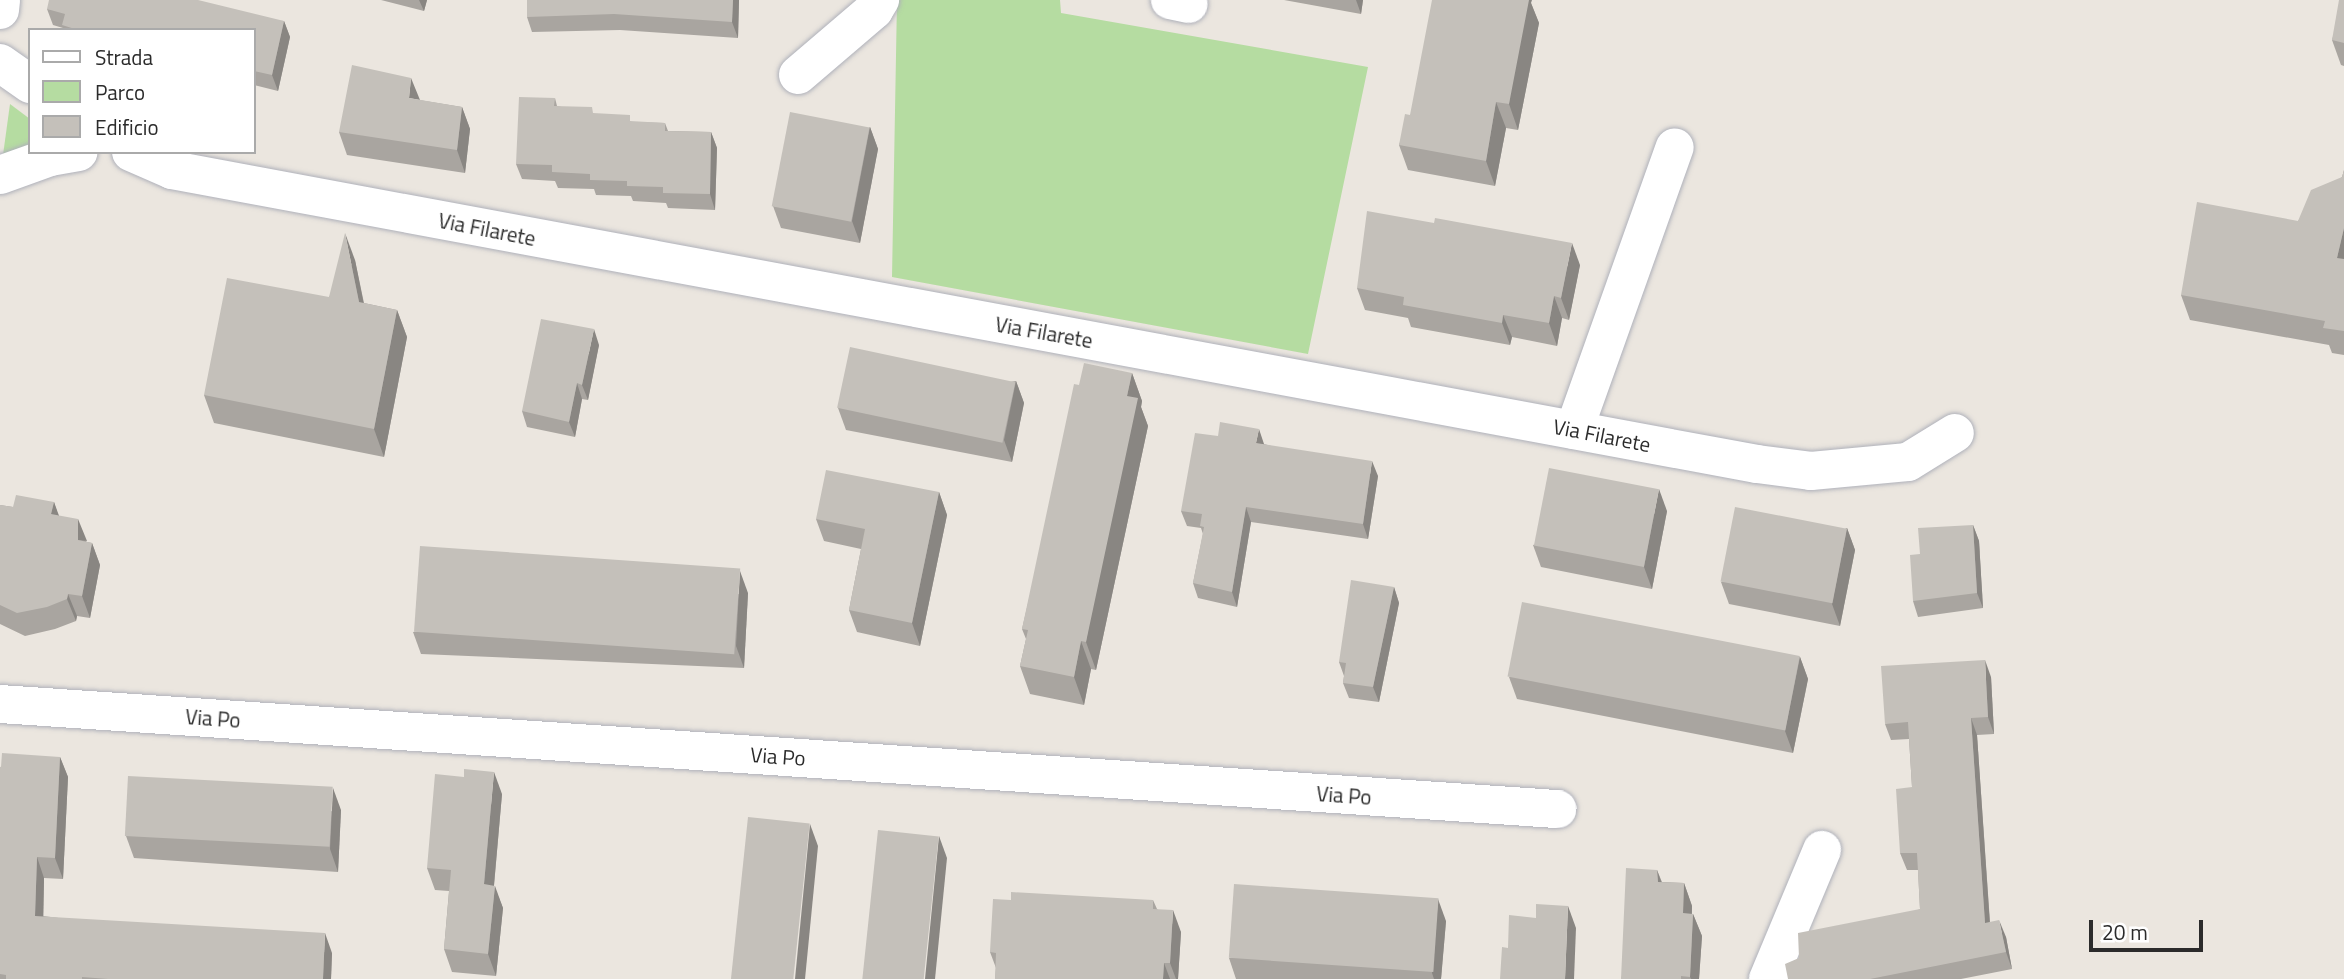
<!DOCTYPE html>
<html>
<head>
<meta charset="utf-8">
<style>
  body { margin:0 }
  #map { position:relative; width:2344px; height:979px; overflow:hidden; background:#ebe6df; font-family:"Titillium Web",sans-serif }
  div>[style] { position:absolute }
  .green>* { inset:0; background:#b5dca1 }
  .roads { filter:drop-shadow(0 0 2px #afb1ba) drop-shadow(0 0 2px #afb1ba) }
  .minor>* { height:38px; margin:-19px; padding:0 19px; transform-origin:19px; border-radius:19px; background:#fff }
  .wall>* { inset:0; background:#a9a5a0 }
  .shaded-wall>* { inset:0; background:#898682 }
  .building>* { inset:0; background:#c4c0ba; transform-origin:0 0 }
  span { translate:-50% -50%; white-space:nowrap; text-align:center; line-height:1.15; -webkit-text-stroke:6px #fff; paint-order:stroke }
  .street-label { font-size:21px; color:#2b2b2b }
  .legend { position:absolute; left:28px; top:28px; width:228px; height:126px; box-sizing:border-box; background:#fff; border:2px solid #aaa; margin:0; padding:9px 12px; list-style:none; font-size:21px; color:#2b2b2b }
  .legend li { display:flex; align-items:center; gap:14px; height:35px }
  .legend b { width:35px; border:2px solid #aaa }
  .scale { position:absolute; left:2089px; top:920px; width:114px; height:32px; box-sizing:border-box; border:4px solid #2b2b2b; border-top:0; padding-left:9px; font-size:21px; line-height:24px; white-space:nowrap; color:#2b2b2b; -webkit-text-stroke:5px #fff; paint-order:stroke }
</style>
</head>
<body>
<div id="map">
  <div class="green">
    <div style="clip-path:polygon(897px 0,1060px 0,1061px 13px,1368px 67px,1308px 354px,892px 277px)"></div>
    <div style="clip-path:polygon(10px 104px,30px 119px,30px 147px,3px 155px)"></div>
  </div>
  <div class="roads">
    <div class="minor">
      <div style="left:1170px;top:0;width:19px;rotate:12deg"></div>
      <div style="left:0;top:10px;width:10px;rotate:-84deg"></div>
      <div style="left:0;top:63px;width:37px;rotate:35deg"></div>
      <div style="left:798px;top:75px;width:100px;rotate:-40.5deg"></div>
      <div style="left:874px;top:10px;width:12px;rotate:-59deg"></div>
      <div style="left:131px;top:152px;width:45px;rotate:23.7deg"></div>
      <div style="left:172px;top:170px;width:1612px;rotate:10.51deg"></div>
      <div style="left:1757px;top:464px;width:54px;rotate:7.4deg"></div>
      <div style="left:1811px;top:471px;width:97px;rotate:-5.3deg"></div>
      <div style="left:1908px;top:462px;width:55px;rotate:-31.7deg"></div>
      <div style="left:0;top:175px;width:53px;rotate:-19.8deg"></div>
      <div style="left:50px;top:157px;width:29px;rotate:-10deg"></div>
      <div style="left:1574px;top:430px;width:300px;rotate:-70.4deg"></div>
      <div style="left:0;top:704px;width:1561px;rotate:3.86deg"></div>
      <div style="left:1768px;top:979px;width:140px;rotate:-67.3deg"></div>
    </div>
  </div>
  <div class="wall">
    <div style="clip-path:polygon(381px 0,427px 0,424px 11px)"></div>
    <div style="clip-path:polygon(527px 0,739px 0,738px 38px,620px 30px,532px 32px,527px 17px)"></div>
    <div style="clip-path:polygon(1284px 0,1363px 0,1361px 14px)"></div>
    <div style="clip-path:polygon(2344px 0,2344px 66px,2341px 65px,2332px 40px)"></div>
    <div style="clip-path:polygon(1531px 3px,1539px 23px,1518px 130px,1506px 128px,1495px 186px,1408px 170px,1399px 145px,1410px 115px)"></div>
    <div style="clip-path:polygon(47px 9px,284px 21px,290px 37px,278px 91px,254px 85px,254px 30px,64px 30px,63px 28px,53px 25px)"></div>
    <div style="clip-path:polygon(555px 98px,557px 106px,632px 122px,665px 123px,668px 131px,711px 132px,717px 148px,715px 210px,668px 208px,666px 203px,633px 201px,631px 196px,596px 195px,594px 189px,558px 188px,555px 181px,522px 179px,516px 164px)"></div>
    <div style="clip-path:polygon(419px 100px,462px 107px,470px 129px,465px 173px,347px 155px,339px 132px)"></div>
    <div style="clip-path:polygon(870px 127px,878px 149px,860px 243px,781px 228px,773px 206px)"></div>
    <div style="clip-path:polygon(2344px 170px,2344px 355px,2332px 353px,2329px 345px,2190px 320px,2181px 295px,2298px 221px,2342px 177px)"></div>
    <div style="clip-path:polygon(355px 260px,364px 303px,397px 310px,407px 337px,384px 457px,214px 423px,204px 395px,329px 297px)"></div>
    <div style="clip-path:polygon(1580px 265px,1569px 320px,1562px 318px,1557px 346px,1512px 337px,1510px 345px,1411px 327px,1408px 318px,1365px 310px,1357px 288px)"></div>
    <div style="clip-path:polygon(599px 345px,588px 400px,582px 399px,575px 437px,527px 427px,522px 411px)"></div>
    <div style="clip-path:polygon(1132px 373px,1142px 401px,1141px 407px,1148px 426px,1096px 670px,1091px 669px,1084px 705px,1030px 694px,1020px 666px,1026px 639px,1022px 629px,1079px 385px)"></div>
    <div style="clip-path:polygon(1016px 381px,1024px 403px,1012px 462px,846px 430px,838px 408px)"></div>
    <div style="clip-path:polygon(1264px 444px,1378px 476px,1368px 539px,1251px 522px,1237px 607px,1198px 598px,1193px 583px,1203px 534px,1201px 528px,1187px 526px,1181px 511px)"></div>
    <div style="clip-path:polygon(939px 492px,947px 515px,920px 646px,857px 632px,849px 610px,861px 549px,824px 541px,816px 519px)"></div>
    <div style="clip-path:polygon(54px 502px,58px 515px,87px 542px,92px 543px,100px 565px,90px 618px,77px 616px,76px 621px,55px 629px,25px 636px,0 624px,0 505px,13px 507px)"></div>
    <div style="clip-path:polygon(1667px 511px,1652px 589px,1541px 567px,1533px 545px)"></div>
    <div style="clip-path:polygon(1973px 525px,1979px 541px,1983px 608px,1918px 617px,1913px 601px,1920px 554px)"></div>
    <div style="clip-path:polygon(1847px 528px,1855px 550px,1840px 626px,1729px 604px,1721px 582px)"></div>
    <div style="clip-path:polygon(1394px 587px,1399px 603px,1379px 702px,1349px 698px,1343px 683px,1344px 676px,1339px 662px)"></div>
    <div style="clip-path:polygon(748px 593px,744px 668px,421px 654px,413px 632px)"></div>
    <div style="clip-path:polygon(1800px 657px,1808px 679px,1793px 753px,1517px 699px,1509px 677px)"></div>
    <div style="clip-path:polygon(1991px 677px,1994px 734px,1977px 735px,1990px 922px,2006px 937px,2012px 969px,1961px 979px,1788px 979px,1920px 909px,1918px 870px,1907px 870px,1900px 853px,1912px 787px,1909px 739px,1891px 740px,1885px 724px)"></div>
    <div style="clip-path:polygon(60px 757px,68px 777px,63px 879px,44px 878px,43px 916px,332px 953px,331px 979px,0 979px,0 767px)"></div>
    <div style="clip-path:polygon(502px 794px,494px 886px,503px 908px,496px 976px,452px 972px,444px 949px,449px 891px,435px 890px,427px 868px)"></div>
    <div style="clip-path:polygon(341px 810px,338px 872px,134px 858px,126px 836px)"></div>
    <div style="clip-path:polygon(1657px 870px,1662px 882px,1684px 883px,1692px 906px,1692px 914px,1693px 914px,1702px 936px,1699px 979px,1621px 979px)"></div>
    <div style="clip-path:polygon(1011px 900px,1153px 900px,1157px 909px,1181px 932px,1178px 979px,995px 979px,996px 968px,990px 952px)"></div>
    <div style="clip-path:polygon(1446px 921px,1441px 979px,1236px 979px,1229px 958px)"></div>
  </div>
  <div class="shaded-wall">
    <div style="clip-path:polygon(419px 0,427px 0,424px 11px)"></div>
    <div style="clip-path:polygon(733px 0,739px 0,738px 38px,732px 22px)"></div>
    <div style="clip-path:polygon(1356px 0,1363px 0,1361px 14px)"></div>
    <div style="clip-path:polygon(1520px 0,1532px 0,1531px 3px,1539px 23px,1518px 130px,1509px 104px)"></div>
    <div style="clip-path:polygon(284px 21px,290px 37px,278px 91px,272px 75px)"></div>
    <div style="clip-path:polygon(411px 78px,420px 100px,409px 98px)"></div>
    <div style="clip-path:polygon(1496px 102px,1506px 128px,1495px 186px,1486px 161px)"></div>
    <div style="clip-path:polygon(462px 107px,470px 129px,465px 173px,457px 150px)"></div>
    <div style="clip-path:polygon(870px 127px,878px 149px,860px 243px,852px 221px)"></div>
    <div style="clip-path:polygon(711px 132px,717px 148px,715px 210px,710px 194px)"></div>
    <div style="clip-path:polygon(2344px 228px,2344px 278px,2337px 258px)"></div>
    <div style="clip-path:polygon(345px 233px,355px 260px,369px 330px,359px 302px)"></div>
    <div style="clip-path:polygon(1572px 243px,1580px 265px,1569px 320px,1561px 298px)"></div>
    <div style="clip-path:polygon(1554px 296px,1562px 318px,1557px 346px,1549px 323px)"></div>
    <div style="clip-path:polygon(397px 310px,407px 337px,384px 457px,374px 429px)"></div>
    <div style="clip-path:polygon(1503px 315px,1512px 337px,1510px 345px,1502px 323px)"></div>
    <div style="clip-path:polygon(594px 329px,599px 345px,588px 400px,582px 385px)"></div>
    <div style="clip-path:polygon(1132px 373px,1142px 401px,1141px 407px,1148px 426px,1096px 670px,1086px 642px,1127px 396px)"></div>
    <div style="clip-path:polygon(1016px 381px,1024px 403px,1012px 462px,1004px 440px)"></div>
    <div style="clip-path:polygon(577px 383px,582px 399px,575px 437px,569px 422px)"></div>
    <div style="clip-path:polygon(1259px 429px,1264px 444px,1262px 458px,1256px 443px)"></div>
    <div style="clip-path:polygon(1372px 461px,1378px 476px,1368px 539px,1363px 524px)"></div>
    <div style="clip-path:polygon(1659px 489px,1667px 511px,1652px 589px,1644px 567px)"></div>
    <div style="clip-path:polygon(939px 492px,947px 515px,920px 646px,912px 623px)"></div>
    <div style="clip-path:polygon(54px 502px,62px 524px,51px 514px)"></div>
    <div style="clip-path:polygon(1246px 507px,1251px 522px,1237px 607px,1232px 592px)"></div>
    <div style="clip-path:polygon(78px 519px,87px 541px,78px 540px)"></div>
    <div style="clip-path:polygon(1973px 525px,1979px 541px,1983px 608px,1977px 593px)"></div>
    <div style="clip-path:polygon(1847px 528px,1855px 550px,1840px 626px,1832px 604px)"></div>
    <div style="clip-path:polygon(92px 543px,100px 565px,90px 618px,82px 596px)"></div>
    <div style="clip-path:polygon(740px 571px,748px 593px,744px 668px,736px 646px)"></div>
    <div style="clip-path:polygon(1394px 587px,1399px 603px,1379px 702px,1373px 687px)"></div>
    <div style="clip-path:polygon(68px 594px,77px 616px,76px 621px,67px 599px)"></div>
    <div style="clip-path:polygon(1081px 641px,1091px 669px,1084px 705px,1074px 677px)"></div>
    <div style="clip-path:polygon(1800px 657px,1808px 679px,1793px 753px,1785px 731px)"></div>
    <div style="clip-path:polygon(1985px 660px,1991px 677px,1994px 734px,1988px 717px)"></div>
    <div style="clip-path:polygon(1971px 718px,1977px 735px,1991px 940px,1985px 923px)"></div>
    <div style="clip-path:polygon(60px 757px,68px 777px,63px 879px,55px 858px)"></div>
    <div style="clip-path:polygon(494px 772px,502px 794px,492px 907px,484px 884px)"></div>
    <div style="clip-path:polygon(333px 788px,341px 810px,338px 872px,330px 849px)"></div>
    <div style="clip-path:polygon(810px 824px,818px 846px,805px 979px,795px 979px)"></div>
    <div style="clip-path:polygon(939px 836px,947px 858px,935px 979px,925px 979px)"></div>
    <div style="clip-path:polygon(37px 857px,44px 878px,43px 936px,35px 916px)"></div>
    <div style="clip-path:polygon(1657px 870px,1665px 892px,1658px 882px)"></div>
    <div style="clip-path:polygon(1684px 883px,1692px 906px,1691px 935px,1683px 913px)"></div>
    <div style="clip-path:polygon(495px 886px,503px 908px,496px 976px,488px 954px)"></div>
    <div style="clip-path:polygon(1438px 899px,1446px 921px,1441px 979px,1434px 979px,1432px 973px)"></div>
    <div style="clip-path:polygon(1568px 906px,1576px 928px,1574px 979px,1565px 979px)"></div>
    <div style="clip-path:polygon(1173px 910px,1181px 932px,1178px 979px,1176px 979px,1170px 963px)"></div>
    <div style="clip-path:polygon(1693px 914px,1702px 936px,1699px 979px,1691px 979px,1690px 977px)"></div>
    <div style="clip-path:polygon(1999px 920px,2006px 937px,2012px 969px,2006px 952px)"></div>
    <div style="clip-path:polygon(325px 933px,332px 953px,331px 979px,323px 979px)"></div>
    <div style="clip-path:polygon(1164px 963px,1170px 979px,1163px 979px)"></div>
  </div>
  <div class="building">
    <div style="clip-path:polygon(49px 0,198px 0,284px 21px,272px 75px,254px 71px,254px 30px,78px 30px,62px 25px,65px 14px,47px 9px)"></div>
    <div style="clip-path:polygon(527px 0,733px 0,732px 22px,614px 14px,527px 17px)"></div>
    <div style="clip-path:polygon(1432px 0,1529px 0,1509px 104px,1496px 102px,1486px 161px,1399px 145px,1405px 114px,1410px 115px)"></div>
    <div style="clip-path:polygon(2339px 0,2344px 0,2344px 43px,2332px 40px)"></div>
    <div style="clip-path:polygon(352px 65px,411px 78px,409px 98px,462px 107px,457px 150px,339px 132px)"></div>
    <div style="clip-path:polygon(519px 97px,555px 98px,554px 106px,592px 107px,593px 113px,630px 115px,630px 121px,665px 123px,665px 131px,711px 132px,710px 194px,663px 193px,663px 187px,627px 186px,627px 181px,590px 180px,590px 174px,552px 172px,552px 165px,516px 164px)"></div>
    <div style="left:790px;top:112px;width:81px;height:96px;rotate:11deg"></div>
    <div style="clip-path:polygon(2344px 170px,2344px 228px,2337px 258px,2344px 259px,2344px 331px,2323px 328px,2325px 321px,2181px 295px,2197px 202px,2298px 221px,2311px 190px,2342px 177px)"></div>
    <div style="clip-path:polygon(1367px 211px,1434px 223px,1435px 218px,1572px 243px,1561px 298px,1554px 296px,1549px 323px,1503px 315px,1502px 323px,1403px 305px,1404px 297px,1357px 288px)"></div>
    <div style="clip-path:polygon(345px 233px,359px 302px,397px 310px,374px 429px,204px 395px,227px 278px,329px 297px)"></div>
    <div style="clip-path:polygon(541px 319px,594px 329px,582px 385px,577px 383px,569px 422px,522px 411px)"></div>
    <div style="left:850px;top:347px;width:169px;height:62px;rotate:12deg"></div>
    <div style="clip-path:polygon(1084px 363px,1132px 373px,1127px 396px,1138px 398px,1086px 642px,1081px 641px,1074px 677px,1020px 666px,1028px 630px,1022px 629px,1074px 384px,1079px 385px)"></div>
    <div style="clip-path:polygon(1220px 422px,1259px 429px,1256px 443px,1372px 461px,1363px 524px,1246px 507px,1232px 592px,1193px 583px,1204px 527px,1200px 526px,1202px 514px,1181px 511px,1195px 433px,1218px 436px)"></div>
    <div style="left:1549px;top:468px;width:112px;height:79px;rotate:11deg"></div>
    <div style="clip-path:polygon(826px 470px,939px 492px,912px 623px,849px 610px,865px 529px,816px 519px)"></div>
    <div style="clip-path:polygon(16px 495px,54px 502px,51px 514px,78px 519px,78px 540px,92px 543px,82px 596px,68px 594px,67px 599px,47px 607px,17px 613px,0 605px,0 505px,13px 507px)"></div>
    <div style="left:1735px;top:507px;width:114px;height:76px;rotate:11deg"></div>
    <div style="clip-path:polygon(1973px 525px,1977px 593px,1913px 601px,1910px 555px,1920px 554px,1918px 528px)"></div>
    <div style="left:420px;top:546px;width:321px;height:86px;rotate:4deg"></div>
    <div style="clip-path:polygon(1351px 580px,1394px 587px,1373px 687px,1343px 683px,1346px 663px,1339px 662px)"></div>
    <div style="left:1522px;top:602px;width:283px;height:76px;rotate:11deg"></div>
    <div style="clip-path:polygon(1985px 660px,1988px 717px,1971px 718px,1985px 923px,1999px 920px,2006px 952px,1870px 979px,1788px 979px,1785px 964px,1799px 958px,1798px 933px,1920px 909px,1917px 853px,1900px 853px,1896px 789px,1912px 787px,1908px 722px,1885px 724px,1881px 666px)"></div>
    <div style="clip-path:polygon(2px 753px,60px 757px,55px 858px,37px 857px,35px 916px,325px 933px,323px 979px,108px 979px,82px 977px,82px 979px,6px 979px,6px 975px,0 974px,0 767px,1px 767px)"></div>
    <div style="clip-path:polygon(464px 769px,494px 772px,484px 884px,495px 886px,488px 954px,444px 949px,451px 870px,427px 868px,435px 774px,464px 777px)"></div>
    <div style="left:128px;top:776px;width:205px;height:60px;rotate:3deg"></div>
    <div style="left:748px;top:817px;width:62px;height:163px;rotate:6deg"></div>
    <div style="left:878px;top:830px;width:61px;height:150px;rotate:6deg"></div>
    <div style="clip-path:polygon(1626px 868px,1657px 870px,1658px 882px,1684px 883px,1683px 913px,1693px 914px,1690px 977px,1681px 976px,1681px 979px,1621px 979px)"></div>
    <div style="left:1234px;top:884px;width:205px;height:74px;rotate:4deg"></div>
    <div style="clip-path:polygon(1011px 892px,1153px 900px,1153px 909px,1173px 910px,1170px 963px,1164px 963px,1163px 979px,995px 979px,996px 953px,990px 952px,993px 899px,1011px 900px)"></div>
    <div style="clip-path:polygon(1536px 904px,1568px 906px,1565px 979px,1500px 979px,1502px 947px,1508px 948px,1509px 915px,1536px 918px)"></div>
  </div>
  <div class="street-label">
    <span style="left:487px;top:229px;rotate:11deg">Via Filarete</span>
    <span style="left:1044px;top:332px;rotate:10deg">Via Filarete</span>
    <span style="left:1602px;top:435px;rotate:11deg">Via Filarete</span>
    <span style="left:213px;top:718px;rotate:4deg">Via Po</span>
    <span style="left:778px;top:756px;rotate:4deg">Via Po</span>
    <span style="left:1344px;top:795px;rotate:4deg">Via Po</span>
  </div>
  <ul class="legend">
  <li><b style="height:9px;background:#fff"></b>Strada</li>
  <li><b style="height:19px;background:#b5dca1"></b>Parco</li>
  <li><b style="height:19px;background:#c4c0ba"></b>Edificio</li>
  </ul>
  <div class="scale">20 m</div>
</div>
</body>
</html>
